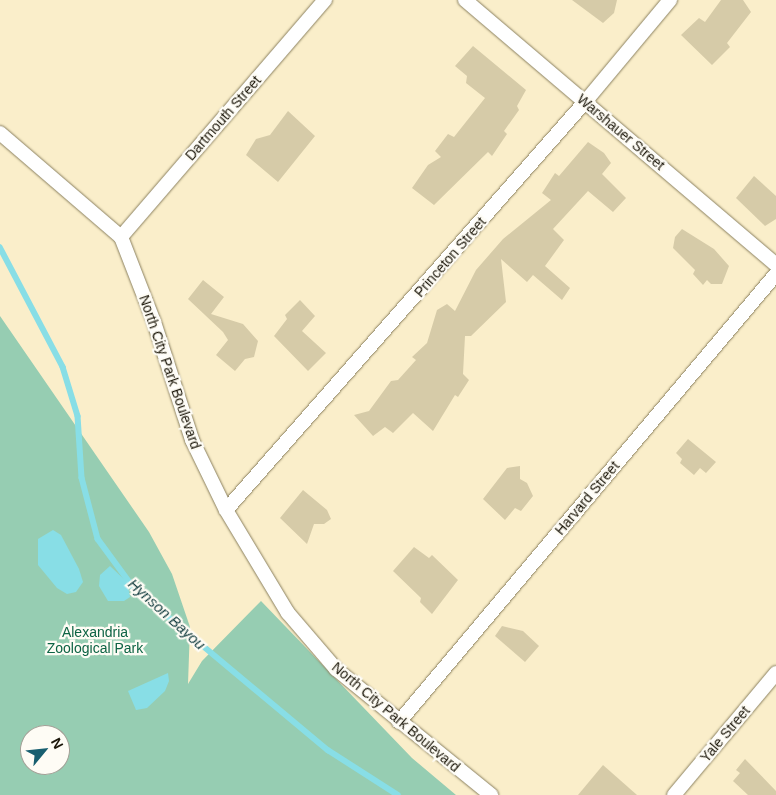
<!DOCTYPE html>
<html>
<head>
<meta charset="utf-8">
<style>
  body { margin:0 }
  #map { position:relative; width:776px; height:795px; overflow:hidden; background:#faeeca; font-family:Arial,sans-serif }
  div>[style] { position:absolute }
  .green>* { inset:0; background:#96cdb2 }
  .water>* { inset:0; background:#88dee6 }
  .stream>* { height:5.5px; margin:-2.75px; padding:0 2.75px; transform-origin:2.75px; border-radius:2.75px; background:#88dee6 }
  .building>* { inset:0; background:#d6cba8 }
  .roads { filter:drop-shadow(0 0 1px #8b8160) drop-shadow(0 0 1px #8b8160) }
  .minor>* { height:14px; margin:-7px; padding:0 7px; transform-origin:7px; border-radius:7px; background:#fff }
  span { translate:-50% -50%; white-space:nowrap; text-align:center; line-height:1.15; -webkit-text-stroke:4.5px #fefcf5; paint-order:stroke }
  .street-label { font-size:14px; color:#1b1609 }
  .park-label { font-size:14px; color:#0d6344 }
  .water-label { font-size:15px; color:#123c3f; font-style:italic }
  .north { position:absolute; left:20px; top:725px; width:50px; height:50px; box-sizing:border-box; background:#fefcf5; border:1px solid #a3a097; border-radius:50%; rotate:62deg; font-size:14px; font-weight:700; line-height:20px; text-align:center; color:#1b1609 }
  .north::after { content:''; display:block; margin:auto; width:18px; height:22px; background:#185f70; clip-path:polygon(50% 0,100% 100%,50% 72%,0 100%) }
</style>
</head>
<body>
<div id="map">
  <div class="green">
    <div style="clip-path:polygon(evenodd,0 316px,149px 532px,172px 574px,190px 627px,188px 684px,202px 661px,261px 601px,412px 758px,456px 795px,0 795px,0 316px,30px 735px,60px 735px,60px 765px,30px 765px,30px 735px)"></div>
  </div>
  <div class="water">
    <div style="clip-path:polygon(53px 530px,61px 535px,79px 569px,83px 582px,76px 592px,67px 594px,57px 588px,38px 565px,38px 539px)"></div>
    <div style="clip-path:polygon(110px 566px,127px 582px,130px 597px,124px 601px,108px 601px,99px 586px,100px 575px)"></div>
    <div style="clip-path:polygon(168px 673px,169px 681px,165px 691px,147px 708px,136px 710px,128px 691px)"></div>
  </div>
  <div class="stream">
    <div style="left:0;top:247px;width:136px;rotate:62.3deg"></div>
    <div style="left:63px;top:367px;width:51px;rotate:73deg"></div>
    <div style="left:78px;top:416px;width:62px;rotate:86.3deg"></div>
    <div style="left:82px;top:478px;width:63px;rotate:75.3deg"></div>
    <div style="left:98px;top:539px;width:61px;rotate:53.7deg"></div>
    <div style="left:134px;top:588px;width:253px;rotate:39.9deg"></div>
    <div style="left:328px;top:750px;width:83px;rotate:32.7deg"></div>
  </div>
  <div class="building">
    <div style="clip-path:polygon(572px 0,617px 0,614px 13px,603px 23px)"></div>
    <div style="clip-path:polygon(721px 0,743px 0,751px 12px,727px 43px,730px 47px,712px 65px,681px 35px,699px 18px,705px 22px)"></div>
    <div style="clip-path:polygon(473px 46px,526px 90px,517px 106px,519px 110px,504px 131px,507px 134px,492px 156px,488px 152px,434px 205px,412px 188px,428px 165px,441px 157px,435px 151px,448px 134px,454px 137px,485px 98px,466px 83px,467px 76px,455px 66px)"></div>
    <div style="clip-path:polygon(288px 111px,315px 136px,278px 182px,246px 155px,256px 139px,270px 135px)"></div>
    <div style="clip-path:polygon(588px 142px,604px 153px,611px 163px,602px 174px,626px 198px,613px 212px,588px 191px,553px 229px,564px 240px,545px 266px,570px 288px,562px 300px,533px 275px,527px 282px,501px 259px,506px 302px,471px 336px,465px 336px,463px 374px,469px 380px,458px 397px,455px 395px,433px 431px,413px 413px,393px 433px,385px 427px,373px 436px,354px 415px,369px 411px,391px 381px,398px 380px,416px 360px,412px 357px,427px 343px,437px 310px,447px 304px,455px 311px,476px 270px,503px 239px,551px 200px,542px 193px,555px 173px,559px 176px)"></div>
    <div style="clip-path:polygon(754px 176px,776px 196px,776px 219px,765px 226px,736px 198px)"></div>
    <div style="clip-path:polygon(682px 229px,714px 249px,729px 266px,722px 284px,711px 284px,707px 280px,703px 285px,693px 274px,695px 270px,673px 248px,675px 237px)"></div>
    <div style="clip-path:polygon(203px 280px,224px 297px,211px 314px,243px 324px,258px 341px,254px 357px,245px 359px,235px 371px,216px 355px,228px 340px,223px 332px,188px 299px)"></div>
    <div style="clip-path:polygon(300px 300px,315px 316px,302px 331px,326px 353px,308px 371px,274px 336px,287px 319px,285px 315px)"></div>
    <div style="clip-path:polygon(688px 439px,716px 462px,706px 473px,700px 468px,694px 475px,680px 463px,682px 459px,676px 453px)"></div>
    <div style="clip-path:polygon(520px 466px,520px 479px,527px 483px,533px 496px,521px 511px,515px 508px,505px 520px,483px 499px,507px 468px)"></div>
    <div style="clip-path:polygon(303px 490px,327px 510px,331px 519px,324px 524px,314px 524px,307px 544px,280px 518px)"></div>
    <div style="clip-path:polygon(414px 547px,429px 558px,432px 555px,458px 580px,432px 614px,420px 602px,421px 598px,393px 571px)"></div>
    <div style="clip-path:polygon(502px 626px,523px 631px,539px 646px,525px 662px,495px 636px)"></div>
    <div style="clip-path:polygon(745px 759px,776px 791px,776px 795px,748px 795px,733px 781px,740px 773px,736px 770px)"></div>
    <div style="clip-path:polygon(603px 765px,637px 795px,578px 795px)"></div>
  </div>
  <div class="roads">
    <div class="minor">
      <div style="left:465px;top:0;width:409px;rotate:40.4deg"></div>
      <div style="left:0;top:133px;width:160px;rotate:40.7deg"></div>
      <div style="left:121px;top:237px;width:91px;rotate:68.8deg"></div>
      <div style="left:154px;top:322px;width:124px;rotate:72.1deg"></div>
      <div style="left:192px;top:440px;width:78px;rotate:64.1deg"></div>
      <div style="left:226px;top:510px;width:120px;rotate:59deg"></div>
      <div style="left:288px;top:613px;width:74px;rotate:49.4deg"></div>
      <div style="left:336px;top:669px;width:200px;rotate:39.1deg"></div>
      <div style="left:121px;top:237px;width:313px;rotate:-49.3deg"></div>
      <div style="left:226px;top:510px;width:543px;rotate:-48.66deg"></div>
      <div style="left:585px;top:102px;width:133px;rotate:-50.2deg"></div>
      <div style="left:399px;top:722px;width:586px;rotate:-49.92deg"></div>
      <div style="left:674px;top:795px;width:159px;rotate:-50.1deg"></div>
    </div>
  </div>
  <div class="street-label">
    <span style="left:223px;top:118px;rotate:-49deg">Dartmouth Street</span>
    <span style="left:621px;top:132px;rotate:40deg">Warshauer Street</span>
    <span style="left:450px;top:257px;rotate:-49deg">Princeton Street</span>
    <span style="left:170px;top:372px;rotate:71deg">North City Park Boulevard</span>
    <span style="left:587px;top:498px;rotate:-50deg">Harvard Street</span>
    <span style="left:396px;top:717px;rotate:40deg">North City Park Boulevard</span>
    <span style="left:725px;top:734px;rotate:-50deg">Yale Street</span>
  </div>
  <div class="park-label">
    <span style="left:95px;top:640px">Alexandria<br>Zoological Park</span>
  </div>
  <div class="water-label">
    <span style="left:167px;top:614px;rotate:42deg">Hynson Bayou</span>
  </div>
  <div class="north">N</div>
</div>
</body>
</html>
